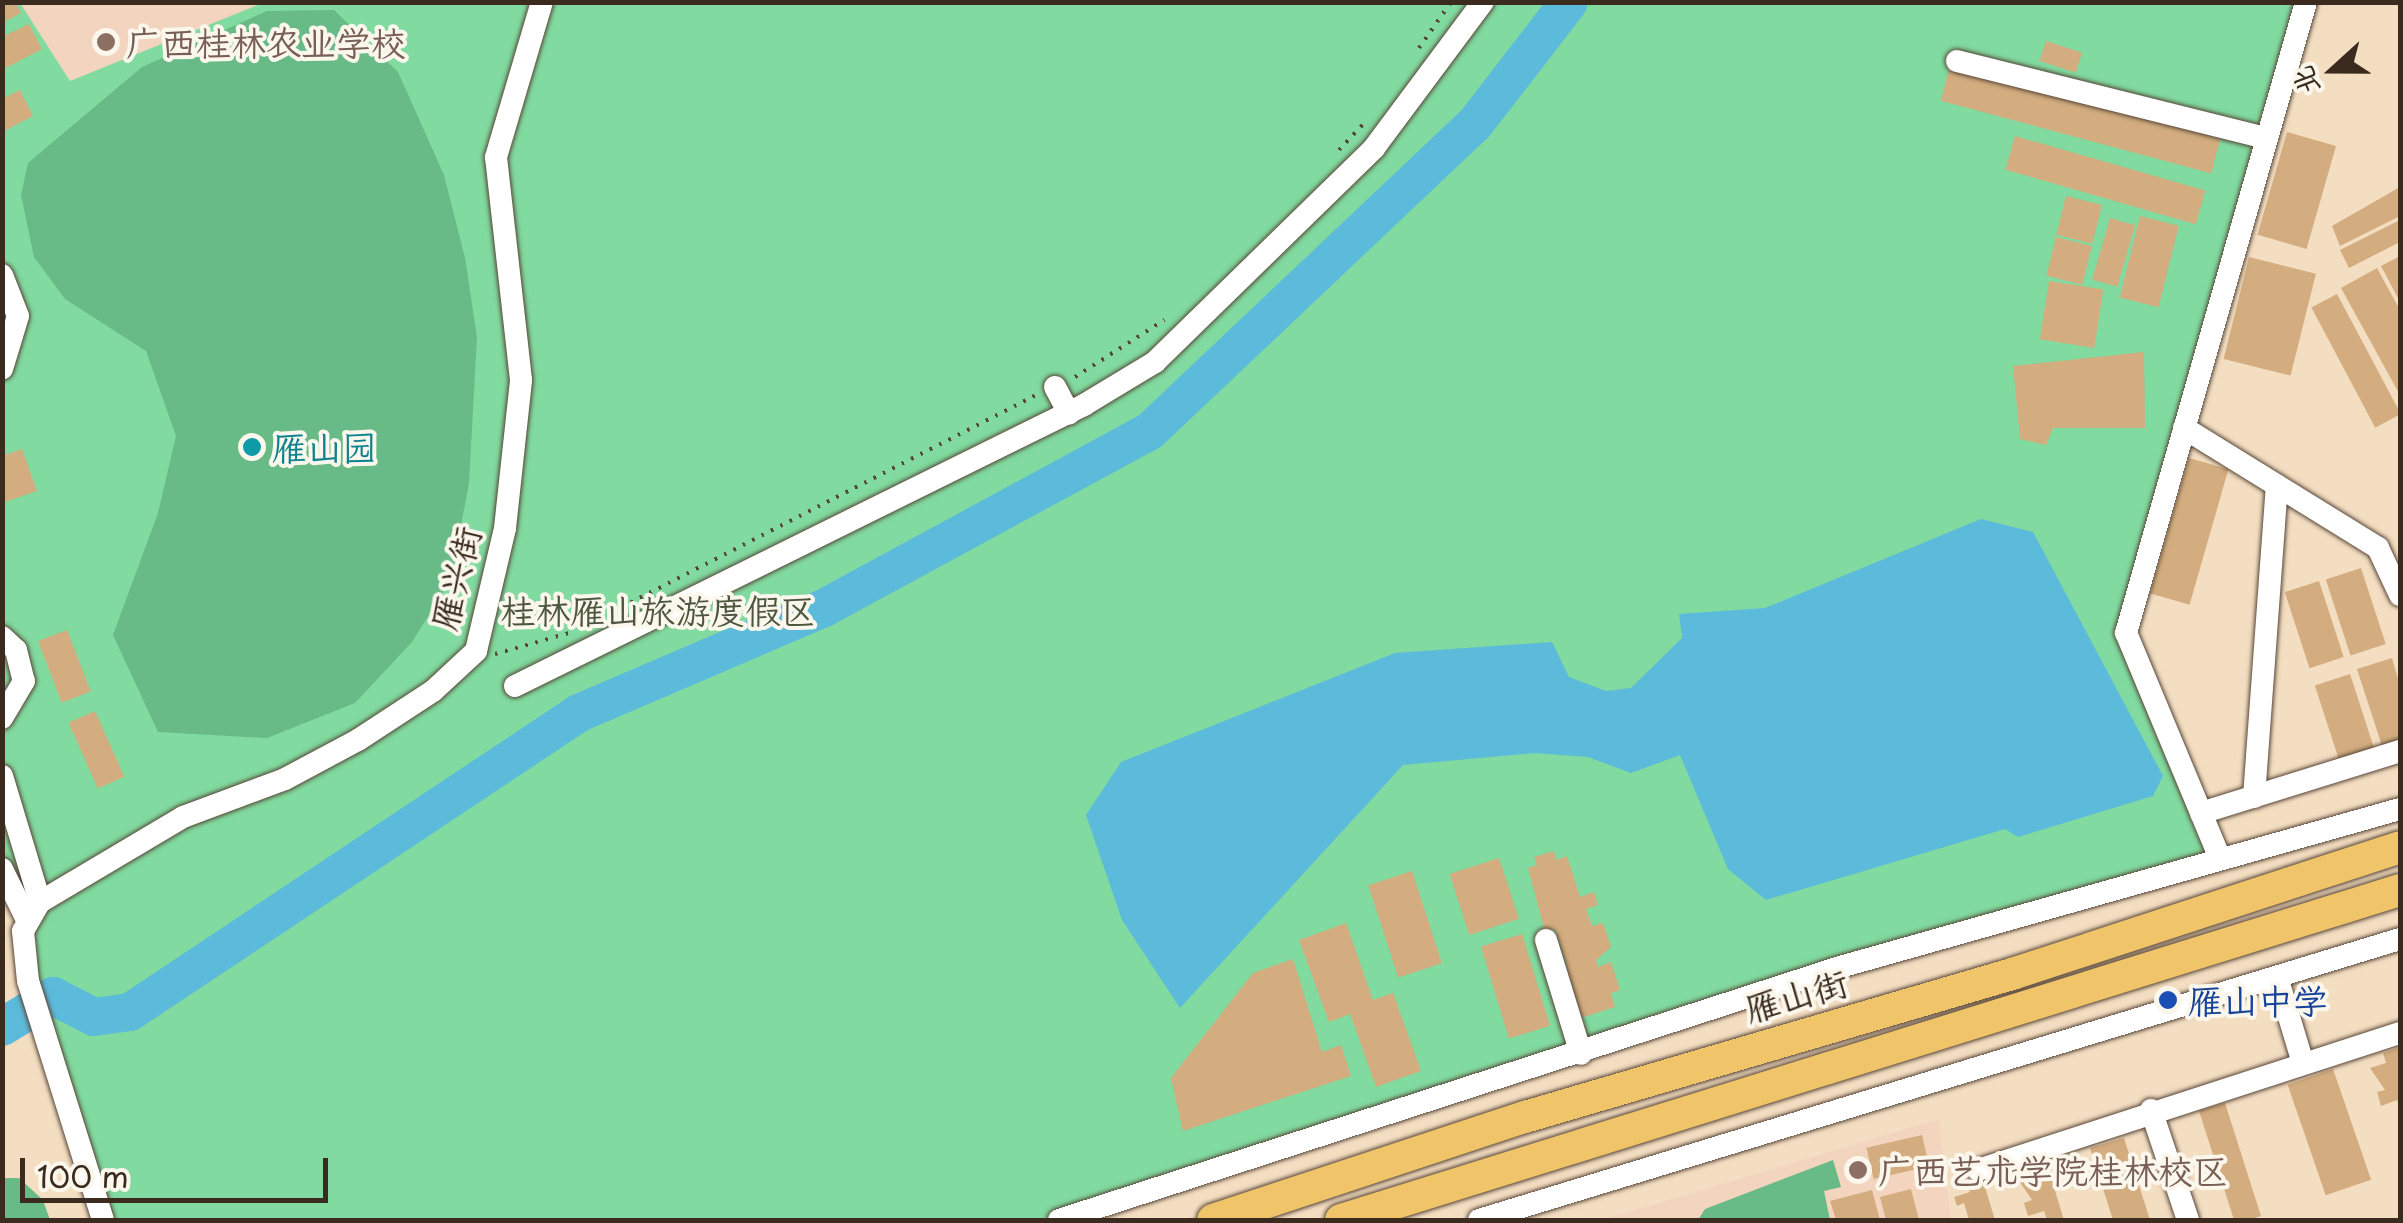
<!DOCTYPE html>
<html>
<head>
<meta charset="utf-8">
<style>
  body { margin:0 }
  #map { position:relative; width:2403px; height:1223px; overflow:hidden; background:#f4dec2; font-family:"Playpen Sans","LXGW WenKai TC",sans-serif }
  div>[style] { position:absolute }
  .built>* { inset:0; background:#f3d4bf }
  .green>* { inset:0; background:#81da9f }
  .forest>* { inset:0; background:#68ba86 }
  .water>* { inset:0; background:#5cbada }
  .river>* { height:38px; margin:-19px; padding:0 19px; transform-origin:19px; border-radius:19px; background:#5cbada }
  .building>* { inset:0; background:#d3ad7f; transform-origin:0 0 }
  .path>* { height:4px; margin-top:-2px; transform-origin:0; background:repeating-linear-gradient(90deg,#574537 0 2.5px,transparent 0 10.5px) }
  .roads { filter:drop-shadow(0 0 2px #574537) drop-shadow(0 0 2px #574537) }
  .minor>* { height:22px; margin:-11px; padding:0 11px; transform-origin:11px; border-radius:11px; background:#fff }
  .highway>* { height:32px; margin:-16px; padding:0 16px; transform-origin:16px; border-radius:16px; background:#f0c469 }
  .dots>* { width:28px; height:28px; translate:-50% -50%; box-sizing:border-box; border:5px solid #fbf7ec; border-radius:50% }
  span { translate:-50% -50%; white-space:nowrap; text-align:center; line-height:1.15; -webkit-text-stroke:8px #fbf7ec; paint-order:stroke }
  .education-label { font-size:35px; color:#785e54 }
  .left { translate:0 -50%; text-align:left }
  .culture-label { font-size:35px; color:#0d838f }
  .street-label { font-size:35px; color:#3b2a1e }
  .park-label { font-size:35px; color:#4c563e }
  .transit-label { font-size:35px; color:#164399 }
  .frame { position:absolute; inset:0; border:5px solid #3b2a1e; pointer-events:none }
  .north { position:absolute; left:2283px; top:20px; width:100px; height:100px; -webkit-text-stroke:8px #fbf7ec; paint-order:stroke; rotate:249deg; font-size:28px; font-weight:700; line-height:40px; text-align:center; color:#3b2a1e }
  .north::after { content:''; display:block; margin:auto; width:35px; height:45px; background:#3b2a1e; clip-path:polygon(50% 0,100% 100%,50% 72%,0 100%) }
  .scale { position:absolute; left:20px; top:1158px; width:308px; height:45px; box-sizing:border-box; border:5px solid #3b2a1e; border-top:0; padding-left:12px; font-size:30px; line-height:35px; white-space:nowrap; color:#3b2a1e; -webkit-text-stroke:8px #fbf7ec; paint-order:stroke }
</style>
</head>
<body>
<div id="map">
  <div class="built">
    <div style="clip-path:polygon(20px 3px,265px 3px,70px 81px)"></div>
    <div style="clip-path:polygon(1939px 1119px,1951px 1220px,1602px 1220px)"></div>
  </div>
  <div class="green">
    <div style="clip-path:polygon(265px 2px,2306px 3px,2126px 633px,2219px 856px,1059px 1220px,103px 1220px,3px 869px,2px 3px,20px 3px,70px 81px)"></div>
  </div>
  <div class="forest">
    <div style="clip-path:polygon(334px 10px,398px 72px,444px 175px,465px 258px,477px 337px,469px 483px,451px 579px,412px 642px,355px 703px,267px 738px,158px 732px,113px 635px,158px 513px,176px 436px,146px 351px,65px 299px,34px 257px,21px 195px,28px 163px,142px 67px,267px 11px)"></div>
    <div style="clip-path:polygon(1833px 1160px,1841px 1187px,1824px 1191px,1830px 1220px,1698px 1220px,1705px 1209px)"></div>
    <div style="clip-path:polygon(3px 1178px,19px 1178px,43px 1200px,50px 1220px,3px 1220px)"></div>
  </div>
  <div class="water">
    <div style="clip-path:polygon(1981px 519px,2033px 532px,2163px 776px,2153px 796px,2018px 837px,2005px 829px,1766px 900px,1728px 869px,1680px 755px,1631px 773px,1588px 757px,1535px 753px,1403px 765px,1180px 1008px,1122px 920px,1086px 815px,1121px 762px,1395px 653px,1552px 642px,1569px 677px,1606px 691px,1631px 688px,1682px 638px,1679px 614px,1765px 608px)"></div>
  </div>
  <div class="river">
    <div style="left:2px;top:1027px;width:60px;rotate:-31.3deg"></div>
    <div style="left:53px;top:996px;width:46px;rotate:27.1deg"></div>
    <div style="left:94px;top:1017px;width:36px;rotate:-8deg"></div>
    <div style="left:130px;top:1012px;width:539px;rotate:-33.66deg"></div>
    <div style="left:579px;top:713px;width:267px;rotate:-23.2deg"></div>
    <div style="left:824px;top:608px;width:371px;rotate:-28.5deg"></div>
    <div style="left:1150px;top:431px;width:446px;rotate:-43.4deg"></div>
    <div style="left:1474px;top:125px;width:155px;rotate:-52.3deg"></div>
  </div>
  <div class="building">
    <div style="clip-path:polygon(2px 2px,15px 2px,21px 13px,2px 23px)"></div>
    <div style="clip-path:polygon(29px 24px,42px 49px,2px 70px,2px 37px)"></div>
    <div style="left:2046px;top:41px;width:38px;height:21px;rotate:18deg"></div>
    <div style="left:1950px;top:66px;width:280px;height:36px;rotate:15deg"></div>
    <div style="clip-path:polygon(20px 90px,33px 116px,2px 132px,2px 99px)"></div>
    <div style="left:2287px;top:132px;width:51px;height:107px;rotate:16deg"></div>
    <div style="left:2015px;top:136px;width:198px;height:35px;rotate:16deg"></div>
    <div style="clip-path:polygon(2400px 187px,2400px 216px,2340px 246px,2332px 226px)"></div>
    <div style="left:2066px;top:196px;width:37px;height:40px;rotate:14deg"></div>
    <div style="left:2140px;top:216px;width:40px;height:84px;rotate:14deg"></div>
    <div style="left:2110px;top:218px;width:26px;height:64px;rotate:16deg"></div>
    <div style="clip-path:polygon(2400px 220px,2400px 242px,2349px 268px,2340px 250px)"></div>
    <div style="left:2056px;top:237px;width:37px;height:40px;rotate:14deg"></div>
    <div style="clip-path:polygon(2400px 256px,2400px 302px,2381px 266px)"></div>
    <div style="left:2249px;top:257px;width:69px;height:105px;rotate:14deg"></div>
    <div style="clip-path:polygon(2377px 268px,2400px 310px,2400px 395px,2341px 288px)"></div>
    <div style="left:2049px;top:281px;width:55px;height:59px;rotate:9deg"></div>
    <div style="left:2337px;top:294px;width:136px;height:29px;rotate:62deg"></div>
    <div style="clip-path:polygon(2144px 352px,2145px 428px,2053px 428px,2046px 445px,2020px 439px,2013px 366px)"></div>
    <div style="clip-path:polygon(22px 449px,37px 491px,2px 503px,2px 456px)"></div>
    <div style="left:2189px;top:458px;width:41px;height:141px;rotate:16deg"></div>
    <div style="left:2361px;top:568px;width:80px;height:37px;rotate:72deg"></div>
    <div style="left:2319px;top:581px;width:80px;height:36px;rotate:72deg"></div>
    <div style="left:67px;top:630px;width:66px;height:31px;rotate:69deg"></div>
    <div style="clip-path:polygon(2392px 658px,2400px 686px,2400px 739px,2382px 746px,2357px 669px)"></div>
    <div style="left:2350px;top:674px;width:81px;height:37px;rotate:72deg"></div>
    <div style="left:95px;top:711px;width:72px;height:29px;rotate:66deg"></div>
    <div style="clip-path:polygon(1554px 851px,1556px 860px,1567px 856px,1580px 897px,1594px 892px,1598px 905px,1586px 909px,1592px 926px,1603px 923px,1611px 947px,1596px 960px,1598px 967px,1611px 962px,1620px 990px,1611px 993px,1615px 1007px,1575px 1020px,1560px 972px,1568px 969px,1555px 929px,1545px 932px,1528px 868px,1537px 865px,1534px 857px)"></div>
    <div style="left:1499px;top:858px;width:64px;height:52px;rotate:72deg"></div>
    <div style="left:1412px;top:871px;width:97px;height:46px;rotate:72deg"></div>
    <div style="clip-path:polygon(1346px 923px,1373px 1000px,1393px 993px,1421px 1071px,1376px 1087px,1350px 1014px,1329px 1022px,1299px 940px)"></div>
    <div style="left:1522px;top:934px;width:96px;height:43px;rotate:73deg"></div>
    <div style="clip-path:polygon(1293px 959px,1322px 1052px,1341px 1045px,1351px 1076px,1183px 1131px,1171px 1078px,1253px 973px)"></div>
    <div style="clip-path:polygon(2398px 1048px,2400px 1108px,2397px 1100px,2381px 1106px,2377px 1092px,2385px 1090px,2370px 1068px,2386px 1063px,2383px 1053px)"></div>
    <div style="left:2333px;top:1069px;width:117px;height:48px;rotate:71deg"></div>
    <div style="clip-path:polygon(2225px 1103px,2261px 1216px,2249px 1220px,2234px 1220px,2199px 1111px)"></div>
    <div style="left:1922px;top:1135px;width:32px;height:57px;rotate:77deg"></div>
    <div style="clip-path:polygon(2124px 1138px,2150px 1220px,2113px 1220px,2090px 1148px)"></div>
    <div style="clip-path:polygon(2045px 1158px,2064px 1220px,2047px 1220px,2044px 1211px,2028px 1216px,2024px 1203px,2032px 1200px,2017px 1178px,2033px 1173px,2029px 1163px)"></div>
    <div style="clip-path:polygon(1982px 1177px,1995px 1220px,1969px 1220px,1964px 1203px,1957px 1206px,1954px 1197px,1970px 1192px,1966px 1182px)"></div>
    <div style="clip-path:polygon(1911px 1189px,1919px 1220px,1886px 1220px,1880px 1197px)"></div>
    <div style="clip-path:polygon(1872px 1190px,1880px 1220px,1836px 1220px,1830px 1201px)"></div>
  </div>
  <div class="path">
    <div style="left:1419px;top:48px;width:56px;rotate:-55.2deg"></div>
    <div style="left:1339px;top:150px;width:35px;rotate:-47deg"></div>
    <div style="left:1075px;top:377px;width:106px;rotate:-32.6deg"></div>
    <div style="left:612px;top:612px;width:475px;rotate:-27.1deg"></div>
    <div style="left:495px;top:654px;width:80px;rotate:-15.9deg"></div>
  </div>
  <div class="roads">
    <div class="minor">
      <div style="left:1957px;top:61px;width:318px;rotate:14deg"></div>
      <div style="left:2px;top:275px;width:44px;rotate:68.7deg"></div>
      <div style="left:18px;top:316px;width:55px;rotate:106.8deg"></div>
      <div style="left:1055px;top:387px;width:30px;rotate:62deg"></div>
      <div style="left:2184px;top:428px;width:228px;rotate:31.7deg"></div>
      <div style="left:2378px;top:548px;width:52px;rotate:64.9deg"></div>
      <div style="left:2px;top:637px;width:19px;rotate:43deg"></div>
      <div style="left:16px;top:650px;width:32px;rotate:76deg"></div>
      <div style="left:24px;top:681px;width:43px;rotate:120.7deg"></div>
      <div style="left:515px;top:686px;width:635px;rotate:-26.28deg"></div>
      <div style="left:1084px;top:405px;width:83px;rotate:-31.2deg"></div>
      <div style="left:1155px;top:362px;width:306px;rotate:-44.3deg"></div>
      <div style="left:1374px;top:148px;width:182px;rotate:-53.3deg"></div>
      <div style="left:2px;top:776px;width:132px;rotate:73.2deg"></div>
      <div style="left:2254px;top:797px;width:312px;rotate:-85.8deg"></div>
      <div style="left:2201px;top:813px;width:208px;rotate:-17.3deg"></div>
      <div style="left:2219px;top:856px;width:242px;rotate:-112.6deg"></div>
      <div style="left:2126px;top:633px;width:656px;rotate:-74.08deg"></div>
      <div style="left:2px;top:869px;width:57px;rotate:63.9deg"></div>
      <div style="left:1546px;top:940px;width:119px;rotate:72.9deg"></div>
      <div style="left:2277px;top:977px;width:87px;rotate:73.2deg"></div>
      <div style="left:2151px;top:1110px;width:116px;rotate:71.4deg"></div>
      <div style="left:1978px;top:1170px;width:444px;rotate:-18deg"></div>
      <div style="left:103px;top:1220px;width:250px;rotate:-107.4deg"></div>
      <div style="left:28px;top:981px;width:50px;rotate:-95.7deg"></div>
      <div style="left:23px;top:931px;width:34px;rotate:-60deg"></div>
      <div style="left:40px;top:902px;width:166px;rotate:-30.7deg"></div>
      <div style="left:183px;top:817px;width:109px;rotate:-20.4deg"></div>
      <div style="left:285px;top:779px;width:83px;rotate:-28.1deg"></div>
      <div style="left:358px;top:740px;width:90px;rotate:-33.2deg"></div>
      <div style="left:433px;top:691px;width:59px;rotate:-42.9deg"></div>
      <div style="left:476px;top:651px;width:126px;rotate:-76.7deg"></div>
      <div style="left:505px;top:528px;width:149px;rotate:-83.8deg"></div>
      <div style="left:521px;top:380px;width:224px;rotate:-96.4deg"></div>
      <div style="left:496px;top:157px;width:162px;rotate:-73.5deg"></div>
      <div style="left:1059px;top:1220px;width:821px;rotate:-17.95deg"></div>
      <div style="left:1840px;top:967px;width:582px;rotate:-15.76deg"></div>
      <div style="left:1479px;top:1220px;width:963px;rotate:-16.97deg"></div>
    </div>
    <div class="highway">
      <div style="left:1213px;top:1220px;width:329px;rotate:-18.3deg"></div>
      <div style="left:1525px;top:1117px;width:508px;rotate:-16.36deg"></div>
      <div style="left:2012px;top:974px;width:408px;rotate:-18.1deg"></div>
      <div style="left:1341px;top:1220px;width:1109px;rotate:-17.31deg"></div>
    </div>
  </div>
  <div class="dots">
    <div style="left:106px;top:42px;background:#8d6e63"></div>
    <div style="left:252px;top:447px;background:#0f9aa8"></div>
    <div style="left:2168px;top:1000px;background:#1a4fb4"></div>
    <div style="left:1858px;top:1170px;background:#8d6e63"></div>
  </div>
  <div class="education-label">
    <span class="left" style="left:126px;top:42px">广西桂林农业学校</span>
    <span class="left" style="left:1878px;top:1170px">广西艺术学院桂林校区</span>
  </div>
  <div class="culture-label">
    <span class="left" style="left:272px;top:447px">雁山园</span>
  </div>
  <div class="street-label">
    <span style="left:455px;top:578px;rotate:-76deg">雁兴街</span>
    <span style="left:1796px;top:995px;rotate:-16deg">雁山街</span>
  </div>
  <div class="park-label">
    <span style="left:658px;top:610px">桂林雁山旅游度假区</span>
  </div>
  <div class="transit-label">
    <span class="left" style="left:2188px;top:1000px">雁山中学</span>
  </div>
  <div class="frame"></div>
  <div class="north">北</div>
  <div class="scale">100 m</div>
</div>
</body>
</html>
